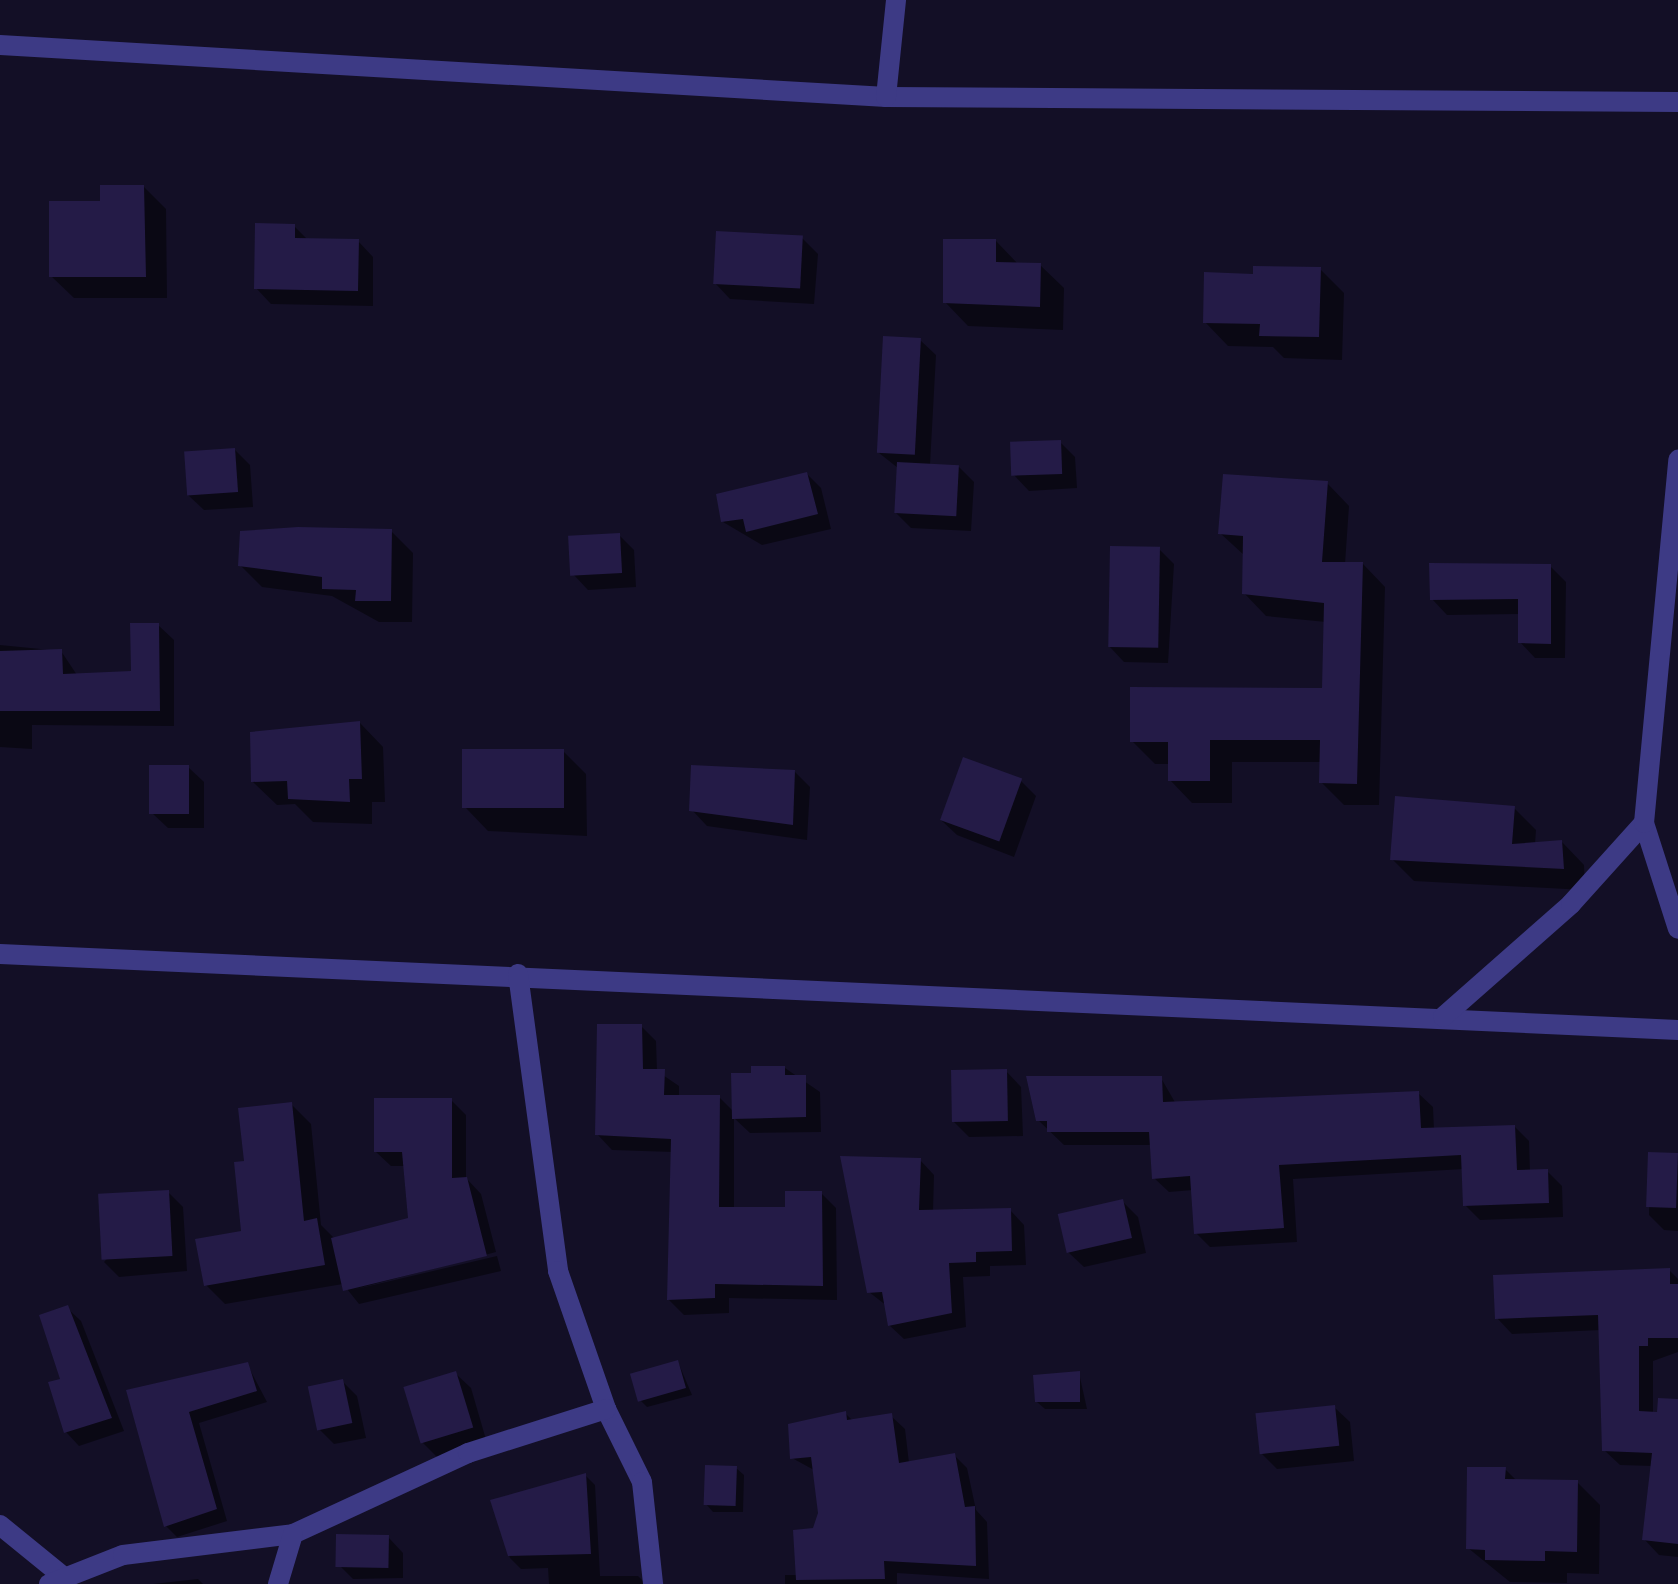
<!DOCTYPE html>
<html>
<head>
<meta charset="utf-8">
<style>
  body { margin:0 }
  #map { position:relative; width:1678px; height:1584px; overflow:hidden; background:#130f26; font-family:Ubuntu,sans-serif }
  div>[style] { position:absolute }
  .shadow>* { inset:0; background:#0007 }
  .building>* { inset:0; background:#241b47; transform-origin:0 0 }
  .minor>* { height:20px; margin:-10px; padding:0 10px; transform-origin:10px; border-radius:10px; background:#3d3a85 }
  span { translate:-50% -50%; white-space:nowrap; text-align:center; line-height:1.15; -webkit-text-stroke:6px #130f26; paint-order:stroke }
</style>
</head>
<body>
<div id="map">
  <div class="shadow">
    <div style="clip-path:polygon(144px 187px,166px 209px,167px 298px,74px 298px,51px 276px,102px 203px)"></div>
    <div style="clip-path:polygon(294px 226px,308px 240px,358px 241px,373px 257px,373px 306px,271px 304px,256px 288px)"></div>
    <div style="clip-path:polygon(802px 238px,818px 254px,814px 304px,730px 299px,715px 283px)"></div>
    <div style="clip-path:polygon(996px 241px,1018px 264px,1040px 265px,1064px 288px,1063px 330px,968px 326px,945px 302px)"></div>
    <div style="clip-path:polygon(1320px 269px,1344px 293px,1342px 360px,1284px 358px,1273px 347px,1228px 346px,1205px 322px,1255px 276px)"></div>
    <div style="clip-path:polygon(920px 340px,936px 355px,930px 465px,959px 467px,974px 482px,971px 531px,911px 528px,895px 512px,898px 468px,879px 453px)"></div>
    <div style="clip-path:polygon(1060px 442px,1075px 457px,1077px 488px,1029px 491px,1014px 475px)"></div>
    <div style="clip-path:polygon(235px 450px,250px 465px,253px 507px,204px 510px,188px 495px)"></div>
    <div style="clip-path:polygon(807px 474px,821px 488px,831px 529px,762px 545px,723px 522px)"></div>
    <div style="clip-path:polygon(1327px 483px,1349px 506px,1345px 564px,1363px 564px,1385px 587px,1379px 805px,1344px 805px,1321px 782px,1322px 762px,1232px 762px,1232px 803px,1192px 803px,1170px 780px,1170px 764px,1155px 764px,1132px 741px,1324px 690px,1326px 622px,1266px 616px,1244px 593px,1245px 556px,1220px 533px)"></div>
    <div style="clip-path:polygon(391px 531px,413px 553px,412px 622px,379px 622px,332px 596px,262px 587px,240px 565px)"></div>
    <div style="clip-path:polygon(619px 535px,634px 550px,636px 587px,588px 590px,573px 574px)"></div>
    <div style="clip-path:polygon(1159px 549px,1174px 564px,1168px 663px,1124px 662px,1109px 646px)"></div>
    <div style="clip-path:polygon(1550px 566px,1566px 582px,1565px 658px,1535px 658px,1520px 642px,1520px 614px,1447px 615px,1432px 599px)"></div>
    <div style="clip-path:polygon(158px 625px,174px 640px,174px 726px,32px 725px,32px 749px,0 747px,0 645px,61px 651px,77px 675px,133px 673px)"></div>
    <div style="clip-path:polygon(360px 723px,383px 747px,385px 802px,372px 802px,372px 824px,313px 822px,295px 804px,277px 805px,253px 782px)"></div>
    <div style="clip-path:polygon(563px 751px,586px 774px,587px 836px,488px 831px,465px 807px)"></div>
    <div style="clip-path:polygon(188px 767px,204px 782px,204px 828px,168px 828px,152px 813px)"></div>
    <div style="clip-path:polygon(794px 771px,810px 787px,807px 840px,707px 826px,692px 810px)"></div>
    <div style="clip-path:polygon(1021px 781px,1036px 796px,1014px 857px,957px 835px,941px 820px)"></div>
    <div style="clip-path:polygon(1514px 808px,1536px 830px,1535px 844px,1562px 842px,1584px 865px,1585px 890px,1414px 881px,1392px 859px)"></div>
    <div style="clip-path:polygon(641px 1026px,656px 1041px,657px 1071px,679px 1086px,679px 1097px,719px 1097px,734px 1112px,753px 1075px,785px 1068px,820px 1092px,821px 1132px,750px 1133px,734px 1118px,734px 1209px,787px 1209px,821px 1193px,836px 1208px,837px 1300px,729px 1298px,729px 1313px,684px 1315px,669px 1300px,673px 1152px,612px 1150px,597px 1134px)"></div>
    <div style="clip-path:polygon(1006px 1071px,1021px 1087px,1023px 1136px,969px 1137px,954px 1122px)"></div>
    <div style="clip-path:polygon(1161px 1078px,1176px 1104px,1418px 1093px,1433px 1107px,1434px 1130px,1515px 1127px,1529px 1141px,1530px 1172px,1547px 1171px,1562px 1186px,1563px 1217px,1480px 1220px,1465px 1205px,1464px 1169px,1293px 1179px,1297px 1242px,1210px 1247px,1196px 1233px,1193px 1190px,1169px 1192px,1154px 1178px,1152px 1145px,1064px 1145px,1038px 1120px)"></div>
    <div style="clip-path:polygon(451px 1100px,466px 1115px,466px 1178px,481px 1194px,496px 1252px,352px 1290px,497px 1256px,501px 1271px,359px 1304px,343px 1284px,225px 1304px,206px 1285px,244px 1233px,246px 1163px,291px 1104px,311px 1124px,321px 1225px,335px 1239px,410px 1219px,405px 1166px,391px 1166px,376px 1152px)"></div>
    <div style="clip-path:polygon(1650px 1154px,1678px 1155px,1678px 1231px,1664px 1230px,1649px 1215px)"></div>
    <div style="clip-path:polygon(920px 1160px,934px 1175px,933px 1212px,1010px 1210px,1024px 1225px,1026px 1265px,990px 1266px,990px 1276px,963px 1277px,966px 1327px,904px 1339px,889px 1325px,887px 1306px,869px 1292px)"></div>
    <div style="clip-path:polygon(168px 1192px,183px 1207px,187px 1271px,119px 1277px,104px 1262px)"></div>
    <div style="clip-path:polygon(1123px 1202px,1138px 1217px,1146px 1253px,1084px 1267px,1068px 1252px)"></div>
    <div style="clip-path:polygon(1669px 1270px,1678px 1279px,1678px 1352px,1653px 1361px,1653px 1414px,1678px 1415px,1678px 1557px,1659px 1555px,1644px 1539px,1652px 1466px,1620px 1465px,1604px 1450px,1601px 1330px,1512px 1334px,1497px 1318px)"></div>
    <div style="clip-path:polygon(67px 1308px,81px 1321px,124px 1431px,79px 1446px,66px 1432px)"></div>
    <div style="clip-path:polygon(678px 1362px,692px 1395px,647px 1407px,640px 1400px)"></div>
    <div style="clip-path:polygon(247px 1364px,267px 1402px,199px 1423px,227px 1521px,177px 1537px,166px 1526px,128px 1391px)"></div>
    <div style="clip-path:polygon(455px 1373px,471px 1388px,487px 1443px,437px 1457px,422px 1442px)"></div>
    <div style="clip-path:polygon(1079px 1373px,1087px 1409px,1045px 1409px,1037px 1402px)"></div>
    <div style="clip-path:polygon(342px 1381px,357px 1396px,366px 1438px,334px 1444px,319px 1429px)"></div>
    <div style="clip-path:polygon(1334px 1407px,1350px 1422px,1354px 1461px,1277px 1469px,1262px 1454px)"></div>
    <div style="clip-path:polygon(845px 1413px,853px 1421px,891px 1416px,905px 1429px,909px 1463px,954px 1455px,967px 1468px,976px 1510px,987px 1522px,989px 1579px,897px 1573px,897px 1584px,785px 1584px,785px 1575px,797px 1575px,820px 1514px,814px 1470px,792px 1458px)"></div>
    <div style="clip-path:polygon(736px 1468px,744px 1475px,743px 1512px,713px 1512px,706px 1504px)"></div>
    <div style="clip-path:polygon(1505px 1469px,1517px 1481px,1577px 1482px,1600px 1505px,1599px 1574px,1567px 1573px,1567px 1583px,1510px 1582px,1468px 1548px)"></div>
    <div style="clip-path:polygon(585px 1475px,595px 1485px,600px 1576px,638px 1576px,646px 1584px,549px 1584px,548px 1568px,521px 1569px,510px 1558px,493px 1502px)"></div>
    <div style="clip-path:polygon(388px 1537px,403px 1553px,403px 1578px,353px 1579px,338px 1564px)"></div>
    <div style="clip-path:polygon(198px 1579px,203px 1584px,153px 1584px)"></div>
  </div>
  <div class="building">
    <div style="clip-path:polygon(100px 185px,144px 185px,146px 277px,49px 277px,49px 201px,100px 201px)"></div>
    <div style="clip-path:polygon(255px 223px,295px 224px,295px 238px,359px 239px,358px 291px,254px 289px)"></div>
    <div style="left:716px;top:231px;width:87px;height:53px;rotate:3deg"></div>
    <div style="clip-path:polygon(943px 239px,996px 239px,996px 262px,1041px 263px,1040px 307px,943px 303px)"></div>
    <div style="clip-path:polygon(1253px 266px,1321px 267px,1319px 337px,1259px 336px,1260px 324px,1203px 323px,1204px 272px,1253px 274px)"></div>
    <div style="left:883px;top:336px;width:38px;height:117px;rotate:3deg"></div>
    <div style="left:1061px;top:440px;width:34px;height:51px;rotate:88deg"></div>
    <div style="left:235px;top:448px;width:44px;height:51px;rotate:86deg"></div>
    <div style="left:897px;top:462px;width:62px;height:51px;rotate:3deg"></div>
    <div style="clip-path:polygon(807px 472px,818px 514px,746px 532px,743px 519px,721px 522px,716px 494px)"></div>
    <div style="clip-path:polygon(1223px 474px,1328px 481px,1322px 562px,1363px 562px,1357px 784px,1319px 783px,1320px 740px,1210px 740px,1210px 781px,1168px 781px,1168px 742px,1130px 742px,1130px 687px,1322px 688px,1324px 603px,1242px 594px,1243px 536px,1218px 534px)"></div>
    <div style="clip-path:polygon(298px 527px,392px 529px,391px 601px,355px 601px,356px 590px,322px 589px,322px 577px,238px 566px,240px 531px)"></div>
    <div style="left:620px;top:533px;width:40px;height:52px;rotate:87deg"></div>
    <div style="left:1110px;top:546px;width:50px;height:101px;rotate:1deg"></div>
    <div style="clip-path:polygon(1429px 563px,1551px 564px,1551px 644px,1518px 643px,1518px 599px,1430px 600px)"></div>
    <div style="clip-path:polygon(130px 623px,159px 623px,160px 711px,0 711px,0 651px,62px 649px,63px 674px,131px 671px)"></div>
    <div style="clip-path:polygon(360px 721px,362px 779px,349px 779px,350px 802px,288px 799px,287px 781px,251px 782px,250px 732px)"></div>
    <div style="left:462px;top:749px;width:102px;height:59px"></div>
    <div style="left:963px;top:757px;width:63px;height:67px;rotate:20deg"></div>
    <div style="left:189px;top:765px;width:49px;height:40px;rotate:90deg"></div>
    <div style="clip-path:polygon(691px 765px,795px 770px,793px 825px,689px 811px)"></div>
    <div style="clip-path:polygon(1395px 796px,1515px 806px,1512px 844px,1562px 840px,1564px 869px,1390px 860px)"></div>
    <div style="clip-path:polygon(597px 1024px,642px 1024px,643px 1069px,665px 1069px,664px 1095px,720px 1095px,719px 1207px,785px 1207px,785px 1191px,822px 1191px,823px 1286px,715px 1284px,715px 1298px,667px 1300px,671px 1139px,595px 1135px)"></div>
    <div style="clip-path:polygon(751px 1066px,785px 1066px,785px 1075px,806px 1075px,806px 1117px,732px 1119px,731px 1073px,751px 1073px)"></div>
    <div style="left:1007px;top:1069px;width:52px;height:56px;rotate:89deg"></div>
    <div style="clip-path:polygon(1026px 1076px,1162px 1076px,1163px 1102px,1419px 1091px,1421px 1128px,1515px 1125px,1517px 1170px,1548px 1169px,1549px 1203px,1463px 1206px,1461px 1155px,1279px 1165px,1284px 1228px,1194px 1234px,1190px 1176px,1152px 1179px,1149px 1132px,1047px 1132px,1047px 1121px,1036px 1121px)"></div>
    <div style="clip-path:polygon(374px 1098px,452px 1098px,452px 1178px,467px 1177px,487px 1256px,343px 1291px,331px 1238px,408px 1218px,402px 1152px,374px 1152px)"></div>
    <div style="clip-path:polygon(292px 1102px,304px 1221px,317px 1218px,325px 1265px,204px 1286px,195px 1239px,241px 1231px,234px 1162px,244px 1161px,238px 1108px)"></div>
    <div style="left:1648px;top:1152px;width:30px;height:55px;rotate:2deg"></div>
    <div style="clip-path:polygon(840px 1156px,921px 1158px,919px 1210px,1011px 1208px,1012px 1251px,976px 1252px,976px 1262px,949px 1263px,952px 1313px,888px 1326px,882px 1292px,867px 1293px)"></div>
    <div style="left:169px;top:1190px;width:66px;height:71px;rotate:87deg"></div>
    <div style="left:1123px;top:1199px;width:40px;height:67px;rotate:77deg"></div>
    <div style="clip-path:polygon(1670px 1268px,1670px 1284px,1678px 1284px,1678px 1338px,1648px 1338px,1648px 1346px,1639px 1346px,1639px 1411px,1657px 1412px,1658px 1398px,1678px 1399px,1678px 1544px,1642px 1540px,1652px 1453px,1602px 1451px,1598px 1315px,1495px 1319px,1493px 1275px)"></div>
    <div style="clip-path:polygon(68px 1305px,112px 1418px,64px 1433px,48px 1382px,60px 1379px,39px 1315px)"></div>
    <div style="left:678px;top:1360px;width:29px;height:50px;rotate:74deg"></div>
    <div style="clip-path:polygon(248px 1362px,257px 1391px,189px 1412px,217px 1509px,164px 1527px,126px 1390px)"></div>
    <div style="left:456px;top:1371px;width:59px;height:55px;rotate:73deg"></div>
    <div style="clip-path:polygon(1080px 1371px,1080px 1402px,1035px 1402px,1033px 1375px)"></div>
    <div style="left:343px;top:1379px;width:45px;height:36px;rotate:78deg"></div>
    <div style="left:1335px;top:1405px;width:41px;height:80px;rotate:84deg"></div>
    <div style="clip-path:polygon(846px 1411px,847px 1420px,892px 1413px,899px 1463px,955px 1453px,965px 1507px,975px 1506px,976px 1566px,884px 1561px,885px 1579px,796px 1580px,793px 1530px,813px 1528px,818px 1513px,811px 1457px,790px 1459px,788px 1424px)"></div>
    <div style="left:705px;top:1465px;width:32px;height:40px;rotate:2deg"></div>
    <div style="clip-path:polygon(1467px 1467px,1506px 1467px,1505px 1479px,1578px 1480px,1577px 1552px,1545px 1551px,1545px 1561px,1485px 1560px,1485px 1550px,1466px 1549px)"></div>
    <div style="clip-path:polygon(586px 1473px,591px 1554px,508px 1556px,490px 1500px)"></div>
    <div style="left:336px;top:1534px;width:53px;height:33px;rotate:1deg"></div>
  </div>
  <div class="minor">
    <div style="left:0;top:45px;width:888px;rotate:3.36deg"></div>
    <div style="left:886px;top:97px;width:792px;rotate:0.36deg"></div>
    <div style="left:886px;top:97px;width:98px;rotate:-84.1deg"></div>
    <div style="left:1644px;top:823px;width:111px;rotate:72.2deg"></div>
    <div style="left:0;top:954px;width:1680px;rotate:2.59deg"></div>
    <div style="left:518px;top:974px;width:300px;rotate:82.3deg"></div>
    <div style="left:558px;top:1271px;width:146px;rotate:70.8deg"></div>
    <div style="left:606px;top:1409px;width:81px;rotate:63.7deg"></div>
    <div style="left:642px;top:1482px;width:103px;rotate:83.8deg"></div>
    <div style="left:1443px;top:1017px;width:171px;rotate:-41.4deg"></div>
    <div style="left:1571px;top:904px;width:109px;rotate:-48deg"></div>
    <div style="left:1644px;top:823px;width:365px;rotate:-84.6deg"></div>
    <div style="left:0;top:1525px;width:84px;rotate:39.2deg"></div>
    <div style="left:49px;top:1584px;width:79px;rotate:-21.4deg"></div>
    <div style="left:123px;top:1555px;width:171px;rotate:-7deg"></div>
    <div style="left:293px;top:1534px;width:193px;rotate:-24.8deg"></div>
    <div style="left:468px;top:1453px;width:145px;rotate:-17.7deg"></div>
    <div style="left:278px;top:1584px;width:52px;rotate:-73.3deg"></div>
  </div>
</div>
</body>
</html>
